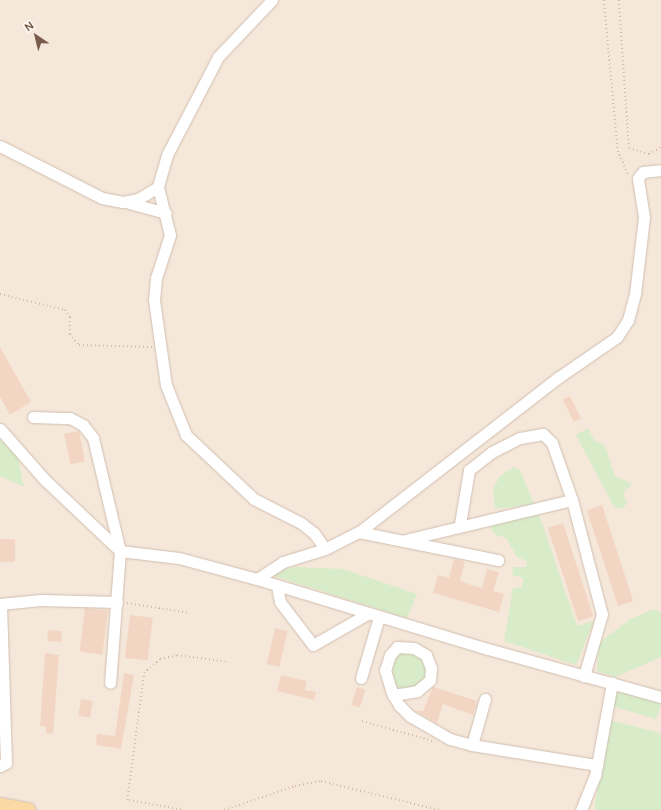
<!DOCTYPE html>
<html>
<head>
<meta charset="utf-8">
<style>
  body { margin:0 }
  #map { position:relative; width:661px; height:810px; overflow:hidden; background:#fdf6ec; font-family:"DM Sans",sans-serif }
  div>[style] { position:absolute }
  .residential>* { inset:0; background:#f5e8da; transform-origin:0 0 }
  .green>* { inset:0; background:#d8ecc9; transform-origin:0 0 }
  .round { border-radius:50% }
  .building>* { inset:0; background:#f3d5c3; transform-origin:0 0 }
  .path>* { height:1.5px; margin-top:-0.75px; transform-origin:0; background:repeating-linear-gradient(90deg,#d9b8a5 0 1px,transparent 0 4px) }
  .roads { filter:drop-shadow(0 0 1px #d1beb0) drop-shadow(0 0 1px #d1beb0) }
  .minor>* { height:11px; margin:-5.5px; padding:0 5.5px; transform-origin:5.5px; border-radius:5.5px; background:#fff }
  .major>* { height:14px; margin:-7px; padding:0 7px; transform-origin:7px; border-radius:7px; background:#fbd9a5 }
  span { translate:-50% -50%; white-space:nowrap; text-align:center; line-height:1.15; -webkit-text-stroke:3px #fffaf3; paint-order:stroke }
  .north { position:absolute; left:16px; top:16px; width:40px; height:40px; -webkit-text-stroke:3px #fffaf3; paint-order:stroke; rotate:325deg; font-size:11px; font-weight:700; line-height:16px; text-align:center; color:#7a5c4d }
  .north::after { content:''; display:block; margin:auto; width:14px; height:18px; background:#7a5c4d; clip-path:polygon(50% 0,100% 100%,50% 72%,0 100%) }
</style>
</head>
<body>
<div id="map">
  <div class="residential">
    <div style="left:0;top:0;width:661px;height:810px"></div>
  </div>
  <div class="green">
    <div style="clip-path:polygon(588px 428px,594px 440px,605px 446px,615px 476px,632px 484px,623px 493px,627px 503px,622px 509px,614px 507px,576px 435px)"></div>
    <div style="clip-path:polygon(0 439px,18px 457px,24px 487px,0 476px)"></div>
    <div style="clip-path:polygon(514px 467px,520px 470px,534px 504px,495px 509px,493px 490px,499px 477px)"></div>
    <div style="clip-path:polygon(539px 514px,577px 626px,594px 621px,576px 665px,504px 641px,513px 588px,522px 587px,523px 578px,512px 575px,513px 567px,526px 567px,527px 561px,517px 557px,506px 538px,494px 534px,489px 524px)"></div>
    <div style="clip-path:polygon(298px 567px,343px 569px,417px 594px,407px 618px,271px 575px,276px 570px)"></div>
    <div style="clip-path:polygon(653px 609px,661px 612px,661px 657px,615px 677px,597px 671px,599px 643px,629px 620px)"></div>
    <div class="round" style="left:389px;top:652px;width:38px;height:38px"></div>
    <div style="left:617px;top:689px;width:46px;height:18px;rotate:16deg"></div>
    <div style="clip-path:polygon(609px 720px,661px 733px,661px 810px,594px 810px)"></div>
  </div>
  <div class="building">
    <div style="clip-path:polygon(0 347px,31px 402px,10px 415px,0 397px)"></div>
    <div style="left:570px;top:396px;width:25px;height:8px;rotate:64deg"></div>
    <div style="left:79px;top:431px;width:31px;height:15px;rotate:79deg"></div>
    <div style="left:602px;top:505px;width:101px;height:16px;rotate:72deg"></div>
    <div style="left:563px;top:523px;width:98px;height:16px;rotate:72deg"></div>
    <div style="left:0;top:539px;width:15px;height:23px"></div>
    <div style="clip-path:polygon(454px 559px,465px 562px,460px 581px,471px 585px,482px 588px,487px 569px,499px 572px,493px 591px,504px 594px,499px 612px,433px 593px,438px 575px,449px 578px)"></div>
    <div style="left:85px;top:608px;width:23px;height:44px;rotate:7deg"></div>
    <div style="left:130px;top:615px;width:23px;height:43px;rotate:7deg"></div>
    <div style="left:275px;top:628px;width:13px;height:37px;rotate:13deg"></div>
    <div style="left:48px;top:630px;width:14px;height:11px;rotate:4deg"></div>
    <div style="clip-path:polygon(45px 653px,59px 655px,53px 734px,46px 733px,46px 727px,40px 726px)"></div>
    <div style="clip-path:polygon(124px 673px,134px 675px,121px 749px,96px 745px,97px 734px,115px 736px)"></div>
    <div style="clip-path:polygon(281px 675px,307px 681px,305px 690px,316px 692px,314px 700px,277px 691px)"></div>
    <div style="left:357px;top:687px;width:9px;height:19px;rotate:18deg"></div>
    <div style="clip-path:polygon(433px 687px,477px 701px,473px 715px,443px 704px,437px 723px,416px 711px,423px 711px)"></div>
    <div style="left:81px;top:699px;width:12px;height:17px;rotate:9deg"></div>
  </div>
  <div class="path">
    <div style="left:604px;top:0;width:152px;rotate:84.7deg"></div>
    <div style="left:618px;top:151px;width:28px;rotate:67deg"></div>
    <div style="left:619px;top:0;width:148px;rotate:86.1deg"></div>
    <div style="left:629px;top:148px;width:21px;rotate:17deg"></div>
    <div style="left:649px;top:154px;width:14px;rotate:-30deg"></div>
    <div style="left:0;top:294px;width:67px;rotate:13.8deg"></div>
    <div style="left:65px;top:310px;width:9px;rotate:54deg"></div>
    <div style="left:70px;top:317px;width:17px;rotate:90deg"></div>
    <div style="left:70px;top:334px;width:14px;rotate:51deg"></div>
    <div style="left:79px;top:345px;width:73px;rotate:1.6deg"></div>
    <div style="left:127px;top:603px;width:64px;rotate:9deg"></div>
    <div style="left:362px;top:721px;width:74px;rotate:15.7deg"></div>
    <div style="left:181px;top:810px;width:55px;rotate:-169.5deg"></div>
    <div style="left:127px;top:800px;width:128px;rotate:-82.4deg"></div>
    <div style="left:144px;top:673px;width:21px;rotate:-41deg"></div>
    <div style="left:160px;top:659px;width:17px;rotate:-13deg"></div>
    <div style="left:177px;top:655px;width:52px;rotate:7.7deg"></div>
    <div style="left:224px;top:810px;width:75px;rotate:-18.7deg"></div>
    <div style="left:295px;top:786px;width:26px;rotate:-11deg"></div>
    <div style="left:321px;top:781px;width:122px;rotate:13.8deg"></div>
  </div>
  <div class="roads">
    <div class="minor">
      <div style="left:272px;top:0;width:79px;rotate:133.5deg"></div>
      <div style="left:218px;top:57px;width:110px;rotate:117.5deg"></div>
      <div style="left:167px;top:155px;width:33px;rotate:106deg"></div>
      <div style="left:158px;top:187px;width:49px;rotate:76deg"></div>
      <div style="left:170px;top:235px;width:45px;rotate:108deg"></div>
      <div style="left:156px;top:278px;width:22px;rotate:95deg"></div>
      <div style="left:154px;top:300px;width:86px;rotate:82deg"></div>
      <div style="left:166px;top:385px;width:54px;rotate:68.2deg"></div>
      <div style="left:186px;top:435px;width:93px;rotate:43.3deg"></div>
      <div style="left:254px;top:499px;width:53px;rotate:27.1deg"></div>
      <div style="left:301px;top:523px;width:16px;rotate:38deg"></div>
      <div style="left:314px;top:533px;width:19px;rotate:55deg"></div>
      <div style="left:0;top:146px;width:114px;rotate:27deg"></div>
      <div style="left:102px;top:198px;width:21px;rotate:11deg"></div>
      <div style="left:123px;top:202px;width:15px;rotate:-11deg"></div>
      <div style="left:138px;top:199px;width:23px;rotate:-31deg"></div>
      <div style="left:129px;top:203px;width:38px;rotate:15deg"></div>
      <div style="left:33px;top:417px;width:37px;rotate:2deg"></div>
      <div style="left:70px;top:418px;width:15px;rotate:28deg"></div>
      <div style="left:83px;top:425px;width:16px;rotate:52deg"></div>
      <div style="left:93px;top:438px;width:116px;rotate:76.6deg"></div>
      <div style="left:120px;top:551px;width:132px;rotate:94.3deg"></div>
      <div style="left:0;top:429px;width:68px;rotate:48.6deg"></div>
      <div style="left:45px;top:480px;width:103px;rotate:43.4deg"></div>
      <div style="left:120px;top:551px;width:59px;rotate:6.8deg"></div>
      <div style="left:179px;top:558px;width:81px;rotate:15.1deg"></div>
      <div style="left:257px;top:579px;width:241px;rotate:16.9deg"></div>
      <div style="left:488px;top:649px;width:180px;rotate:15.5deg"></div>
      <div style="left:460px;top:524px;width:55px;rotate:-80.5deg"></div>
      <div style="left:469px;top:470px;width:29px;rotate:-38deg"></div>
      <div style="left:492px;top:452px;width:31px;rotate:-27deg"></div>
      <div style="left:520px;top:438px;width:23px;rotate:-10deg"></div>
      <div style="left:543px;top:434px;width:13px;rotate:45deg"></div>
      <div style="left:552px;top:443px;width:60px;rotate:70.7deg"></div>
      <div style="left:572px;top:500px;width:118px;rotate:75.3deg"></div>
      <div style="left:602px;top:614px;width:65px;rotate:106.2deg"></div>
      <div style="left:359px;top:532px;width:142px;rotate:11.4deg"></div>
      <div style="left:405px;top:540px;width:172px;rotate:-13.5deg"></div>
      <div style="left:257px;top:579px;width:31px;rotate:-33deg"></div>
      <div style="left:283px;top:562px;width:44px;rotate:-17.2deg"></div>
      <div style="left:325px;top:549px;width:38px;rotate:-27deg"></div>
      <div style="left:359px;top:532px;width:253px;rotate:-37.8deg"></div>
      <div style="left:559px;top:377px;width:70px;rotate:-34.6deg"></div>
      <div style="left:617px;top:337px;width:20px;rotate:-57deg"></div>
      <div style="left:628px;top:320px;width:27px;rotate:-75deg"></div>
      <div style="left:635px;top:294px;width:78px;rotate:-83.3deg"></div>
      <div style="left:644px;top:217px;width:39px;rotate:-99deg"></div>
      <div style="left:638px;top:178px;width:8px;rotate:-50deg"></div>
      <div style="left:643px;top:172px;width:18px;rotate:-6deg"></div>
      <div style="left:277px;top:586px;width:16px;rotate:79deg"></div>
      <div style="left:280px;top:602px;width:54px;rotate:52.5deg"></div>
      <div style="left:313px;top:645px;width:64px;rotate:-29.7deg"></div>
      <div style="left:0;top:604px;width:41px;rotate:-5.6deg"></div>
      <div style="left:41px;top:600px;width:76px;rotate:1.5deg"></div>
      <div style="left:361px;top:678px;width:64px;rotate:-73.6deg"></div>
      <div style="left:393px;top:695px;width:24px;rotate:-9deg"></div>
      <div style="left:417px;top:691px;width:17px;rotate:-40deg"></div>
      <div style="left:430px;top:680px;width:12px;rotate:-85deg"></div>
      <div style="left:431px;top:668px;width:14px;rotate:-111deg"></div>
      <div style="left:426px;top:655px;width:14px;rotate:-150deg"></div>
      <div style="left:414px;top:648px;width:17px;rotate:-177deg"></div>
      <div style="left:397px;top:647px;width:11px;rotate:131deg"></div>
      <div style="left:390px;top:655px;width:16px;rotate:108deg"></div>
      <div style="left:385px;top:670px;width:21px;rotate:73deg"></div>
      <div style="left:391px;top:690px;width:5px;rotate:68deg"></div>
      <div style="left:393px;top:695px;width:12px;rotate:59deg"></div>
      <div style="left:399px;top:705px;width:16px;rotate:45deg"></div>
      <div style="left:410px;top:716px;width:46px;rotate:29.9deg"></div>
      <div style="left:450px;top:739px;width:23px;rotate:15deg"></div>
      <div style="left:472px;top:745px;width:127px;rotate:9.1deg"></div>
      <div style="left:472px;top:745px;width:48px;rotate:-74.2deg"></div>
      <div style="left:0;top:766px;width:7px;rotate:-27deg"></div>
      <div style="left:6px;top:763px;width:159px;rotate:-91.8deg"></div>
      <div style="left:581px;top:810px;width:37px;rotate:-68deg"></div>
      <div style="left:595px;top:776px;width:95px;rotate:-79.6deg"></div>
    </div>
    <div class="major">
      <div style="left:0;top:805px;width:29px;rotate:10deg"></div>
    </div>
  </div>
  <div class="north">N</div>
</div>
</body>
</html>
